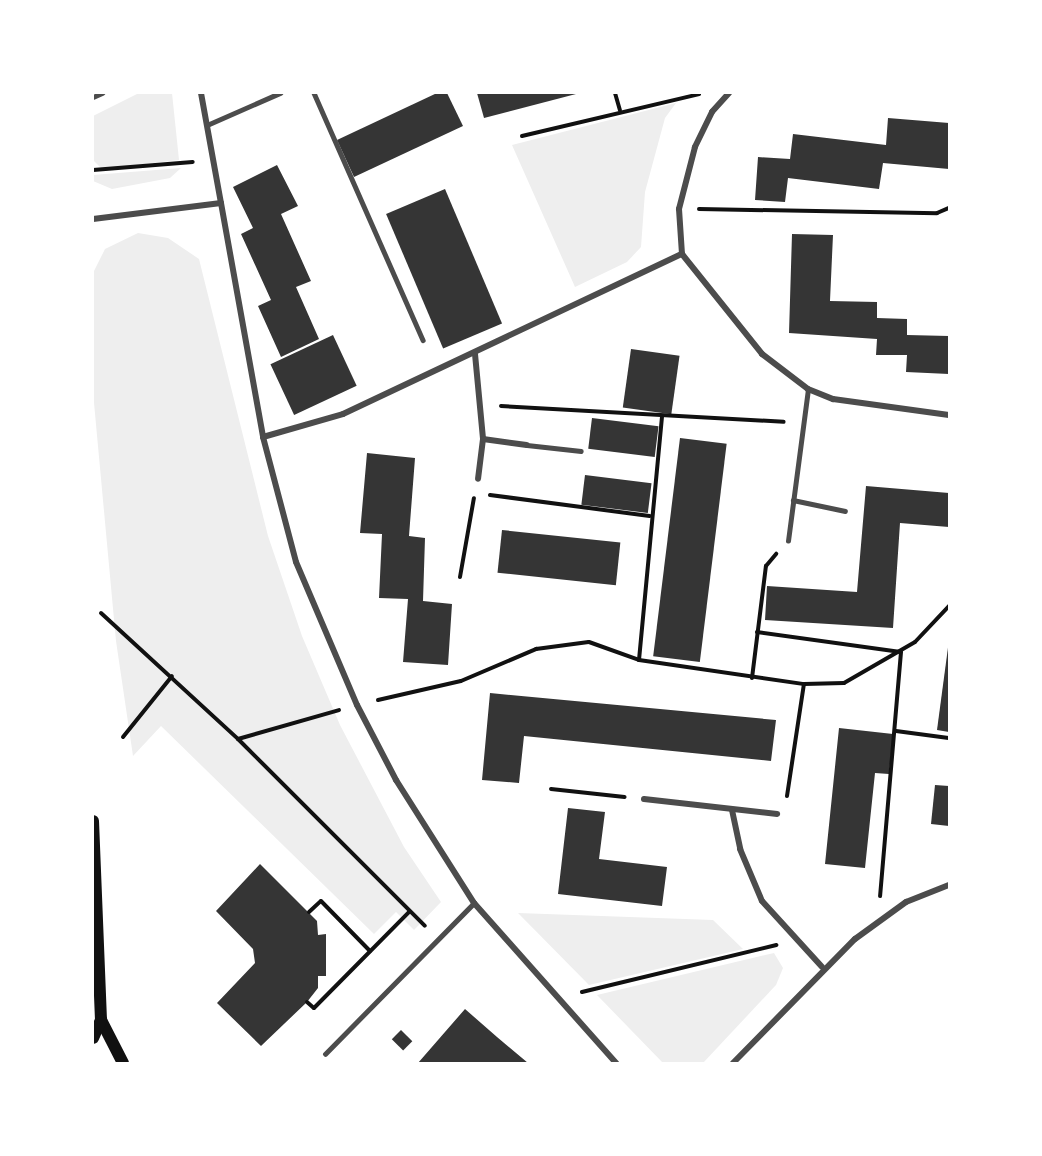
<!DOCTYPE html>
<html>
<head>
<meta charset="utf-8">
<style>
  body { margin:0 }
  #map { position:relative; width:1042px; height:1156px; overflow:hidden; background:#fff; font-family:"Archivo Narrow",sans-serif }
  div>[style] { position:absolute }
  .green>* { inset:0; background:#eee }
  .building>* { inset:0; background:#353535; transform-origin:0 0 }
  .path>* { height:4px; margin:-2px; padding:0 2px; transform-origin:2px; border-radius:2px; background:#111 }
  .service>* { height:4.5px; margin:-2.25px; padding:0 2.25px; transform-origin:2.25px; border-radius:2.25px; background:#4c4c4c }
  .minor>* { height:6px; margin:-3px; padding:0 3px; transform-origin:3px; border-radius:3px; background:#4c4c4c }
  .secondary>* { height:12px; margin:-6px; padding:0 6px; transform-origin:6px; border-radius:6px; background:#111 }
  span { translate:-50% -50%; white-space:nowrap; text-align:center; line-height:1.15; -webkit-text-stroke:4.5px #fff; paint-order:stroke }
  .frame { position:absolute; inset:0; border:94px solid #fff; pointer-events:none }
</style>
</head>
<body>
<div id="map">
  <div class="green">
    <div style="clip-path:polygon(139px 93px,172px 93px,179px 160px,102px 169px,93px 160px,93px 116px)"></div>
    <div style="clip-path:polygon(676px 103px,665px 118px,645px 192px,641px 247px,627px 262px,575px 287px,512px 145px)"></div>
    <div style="clip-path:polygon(181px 168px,170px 178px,112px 189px,93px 181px,93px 175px)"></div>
    <div style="clip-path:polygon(138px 233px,168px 238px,199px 259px,268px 536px,302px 636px,340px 725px,404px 847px,441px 902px,414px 930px,396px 912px,374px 934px,161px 726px,133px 756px,116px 641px,93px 392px,93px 273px,105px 249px)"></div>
    <div style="clip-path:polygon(518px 913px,713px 920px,743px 949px,589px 985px)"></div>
    <div style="clip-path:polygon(774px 953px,783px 968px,776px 985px,703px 1063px,663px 1063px,597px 995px)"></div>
  </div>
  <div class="building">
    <div style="clip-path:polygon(437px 93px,447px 93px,463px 126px,354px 177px,337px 140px)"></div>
    <div style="clip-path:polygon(477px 93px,576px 93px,576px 94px,484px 118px)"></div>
    <div style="clip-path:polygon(888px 118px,949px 123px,949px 169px,883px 163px,879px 189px,788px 178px,785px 202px,755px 200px,758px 157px,790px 159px,793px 134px,886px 145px)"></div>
    <div style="clip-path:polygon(277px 165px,298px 206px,281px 214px,311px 281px,296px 287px,319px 339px,281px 357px,258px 306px,271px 300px,241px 234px,253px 228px,233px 187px)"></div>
    <div style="left:445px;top:189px;width:146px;height:64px;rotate:67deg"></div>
    <div style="clip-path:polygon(792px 234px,833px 235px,830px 301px,877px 302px,877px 318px,907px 319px,907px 335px,949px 336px,949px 374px,906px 372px,907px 355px,876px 355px,877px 339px,789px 333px)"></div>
    <div style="left:333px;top:335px;width:56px;height:69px;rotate:65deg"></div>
    <div style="left:631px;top:349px;width:49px;height:59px;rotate:8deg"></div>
    <div style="left:592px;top:418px;width:67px;height:31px;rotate:7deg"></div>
    <div style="left:680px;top:438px;width:47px;height:220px;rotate:7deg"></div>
    <div style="clip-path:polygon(367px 453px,415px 458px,409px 536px,425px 538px,423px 601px,452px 604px,448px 665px,403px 662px,408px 599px,379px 598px,382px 534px,360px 533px)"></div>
    <div style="left:585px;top:475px;width:67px;height:30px;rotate:7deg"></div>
    <div style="clip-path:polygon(866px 486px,949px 493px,949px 527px,900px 523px,893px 628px,765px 620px,767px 586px,857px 592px)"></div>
    <div style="left:502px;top:530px;width:119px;height:43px;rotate:6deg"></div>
    <div style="clip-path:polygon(949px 640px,949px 732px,937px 730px)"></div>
    <div style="clip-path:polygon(490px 693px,776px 720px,771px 761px,524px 736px,519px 783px,482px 780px)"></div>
    <div style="clip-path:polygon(839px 728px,893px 734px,889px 774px,875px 773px,865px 868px,825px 864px)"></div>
    <div style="clip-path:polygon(935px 785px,949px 786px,949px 826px,931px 824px)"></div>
    <div style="clip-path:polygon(568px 808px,605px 812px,599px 859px,667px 867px,662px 906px,558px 894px)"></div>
    <div style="clip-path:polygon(260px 864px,317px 921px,318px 935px,326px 934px,326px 976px,318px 976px,318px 988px,307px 1002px,261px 1046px,217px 1003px,255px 963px,253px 949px,216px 911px)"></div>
    <div style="clip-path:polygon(465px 1009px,497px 1037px,528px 1063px,418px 1063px)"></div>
    <div style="left:401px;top:1030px;width:16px;height:13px;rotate:45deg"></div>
  </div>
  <div class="path">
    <div style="left:615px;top:93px;width:18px;rotate:74deg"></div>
    <div style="left:522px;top:136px;width:182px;rotate:-13.3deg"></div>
    <div style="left:93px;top:170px;width:100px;rotate:-4.6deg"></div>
    <div style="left:699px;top:209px;width:238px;rotate:1deg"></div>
    <div style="left:937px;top:213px;width:13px;rotate:-23deg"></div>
    <div style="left:501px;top:406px;width:283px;rotate:3.2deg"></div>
    <div style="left:490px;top:495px;width:161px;rotate:7.5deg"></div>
    <div style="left:460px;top:577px;width:80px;rotate:-80deg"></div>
    <div style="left:101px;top:613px;width:186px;rotate:42.6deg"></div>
    <div style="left:238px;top:739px;width:264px;rotate:45deg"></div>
    <div style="left:757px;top:632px;width:145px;rotate:7.9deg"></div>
    <div style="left:901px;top:652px;width:245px;rotate:94.9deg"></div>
    <div style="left:639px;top:660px;width:245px;rotate:-84.6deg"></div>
    <div style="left:752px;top:678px;width:113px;rotate:-82.9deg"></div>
    <div style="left:766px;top:566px;width:16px;rotate:-50deg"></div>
    <div style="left:378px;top:700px;width:85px;rotate:-12.9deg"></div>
    <div style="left:461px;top:681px;width:82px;rotate:-23.1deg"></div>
    <div style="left:536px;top:649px;width:53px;rotate:-7.5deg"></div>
    <div style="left:589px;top:642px;width:53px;rotate:19.8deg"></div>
    <div style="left:639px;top:660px;width:167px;rotate:8.3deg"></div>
    <div style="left:804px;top:684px;width:40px;rotate:-1.4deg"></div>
    <div style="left:844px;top:683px;width:82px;rotate:-30deg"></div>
    <div style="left:915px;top:642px;width:50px;rotate:-46.6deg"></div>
    <div style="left:896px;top:731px;width:53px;rotate:7.5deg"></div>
    <div style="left:123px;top:737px;width:78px;rotate:-51.2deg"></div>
    <div style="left:238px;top:739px;width:105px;rotate:-16deg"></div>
    <div style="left:551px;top:789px;width:74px;rotate:6.2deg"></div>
    <div style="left:787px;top:796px;width:113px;rotate:-81.4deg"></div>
    <div style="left:309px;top:912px;width:16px;rotate:-43deg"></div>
    <div style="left:321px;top:901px;width:70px;rotate:45.6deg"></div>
    <div style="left:582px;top:992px;width:200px;rotate:-13.6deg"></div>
    <div style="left:307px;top:1002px;width:9px;rotate:41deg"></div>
    <div style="left:314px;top:1008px;width:136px;rotate:-45.3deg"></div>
  </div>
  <div class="service">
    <div style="left:314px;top:93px;width:270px;rotate:66.2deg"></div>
    <div style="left:93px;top:97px;width:10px;rotate:-24deg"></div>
    <div style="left:207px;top:125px;width:80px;rotate:-23.7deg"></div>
    <div style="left:527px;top:445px;width:54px;rotate:6.3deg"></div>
    <div style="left:793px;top:500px;width:53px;rotate:11.9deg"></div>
    <div style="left:788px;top:541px;width:153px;rotate:-82.5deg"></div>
    <div style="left:325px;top:1054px;width:212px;rotate:-45.4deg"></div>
  </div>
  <div class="minor">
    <div style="left:201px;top:93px;width:112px;rotate:79.7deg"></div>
    <div style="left:729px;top:93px;width:25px;rotate:132deg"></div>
    <div style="left:712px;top:112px;width:39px;rotate:116deg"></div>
    <div style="left:695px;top:147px;width:64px;rotate:104.5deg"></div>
    <div style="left:679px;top:209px;width:45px;rotate:86.2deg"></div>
    <div style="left:682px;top:254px;width:128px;rotate:51.3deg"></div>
    <div style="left:762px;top:354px;width:58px;rotate:37.3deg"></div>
    <div style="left:808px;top:389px;width:27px;rotate:22deg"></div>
    <div style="left:833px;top:399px;width:117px;rotate:7.9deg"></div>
    <div style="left:93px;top:219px;width:129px;rotate:-7.1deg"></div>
    <div style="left:221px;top:203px;width:238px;rotate:79.8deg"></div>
    <div style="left:263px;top:437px;width:129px;rotate:75.2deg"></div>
    <div style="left:296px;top:562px;width:155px;rotate:66.9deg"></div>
    <div style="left:357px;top:705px;width:85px;rotate:62.5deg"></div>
    <div style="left:396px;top:780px;width:146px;rotate:57.6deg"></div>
    <div style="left:474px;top:903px;width:214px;rotate:48.4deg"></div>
    <div style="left:475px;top:354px;width:85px;rotate:84.6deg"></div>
    <div style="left:483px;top:439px;width:40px;rotate:97.1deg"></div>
    <div style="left:263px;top:437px;width:83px;rotate:-16deg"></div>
    <div style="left:343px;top:414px;width:375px;rotate:-25.3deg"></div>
    <div style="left:483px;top:439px;width:44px;rotate:7.8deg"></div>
    <div style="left:644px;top:799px;width:134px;rotate:6.4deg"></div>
    <div style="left:732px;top:810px;width:40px;rotate:78deg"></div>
    <div style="left:740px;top:849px;width:56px;rotate:67.1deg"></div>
    <div style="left:762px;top:901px;width:89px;rotate:47.7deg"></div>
    <div style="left:733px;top:1063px;width:174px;rotate:-45.5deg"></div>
    <div style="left:855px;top:939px;width:63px;rotate:-36deg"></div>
    <div style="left:906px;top:902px;width:46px;rotate:-21.6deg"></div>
  </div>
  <div class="secondary">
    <div style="left:93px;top:821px;width:199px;rotate:87.7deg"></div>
    <div style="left:101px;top:1020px;width:48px;rotate:62.9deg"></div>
    <div style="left:93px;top:1038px;width:20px;rotate:-66deg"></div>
  </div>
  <div class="frame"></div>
</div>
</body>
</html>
